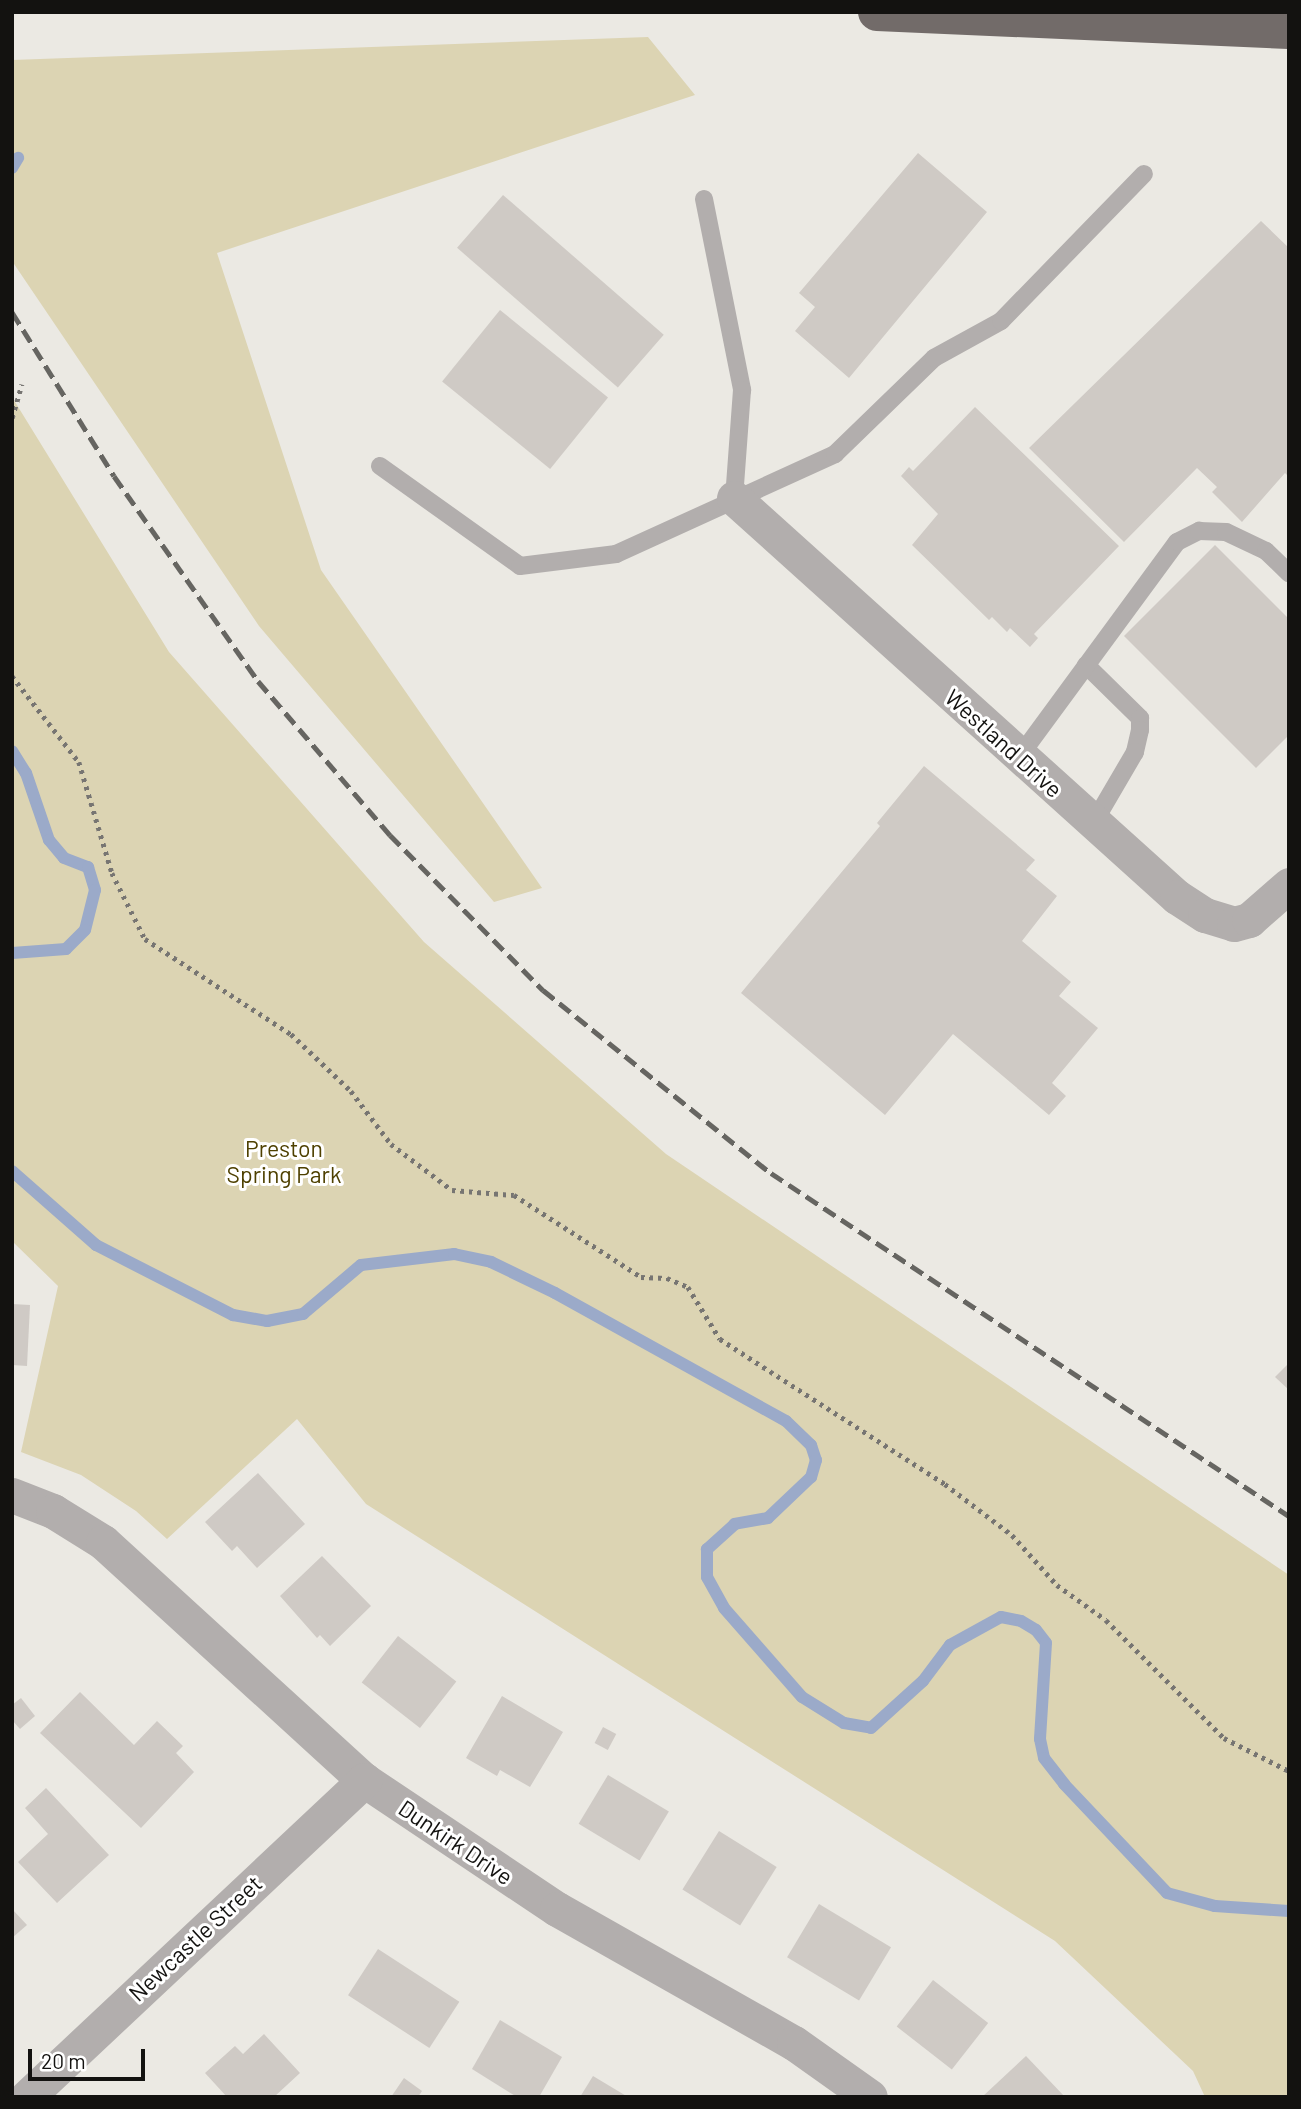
<!DOCTYPE html>
<html>
<head>
<meta charset="utf-8">
<style>
  body { margin:0 }
  #map { position:relative; width:1301px; height:2109px; overflow:hidden; background:#ebe9e3; font-family:Barlow,sans-serif }
  div>[style] { position:absolute }
  .green>* { inset:0; background:#dcd4b3 }
  .stream>* { height:12px; margin:-6px; padding:0 6px; transform-origin:6px; border-radius:6px; background:#9baac9 }
  .building>* { inset:0; background:#cfcac5; transform-origin:0 0 }
  .path>* { height:4.5px; margin-top:-2.25px; transform-origin:0; background:repeating-linear-gradient(90deg,#777572 0 3.5px,transparent 0 8.5px) }
  .lane>* { height:18px; margin:-9px; padding:0 9px; transform-origin:9px; border-radius:9px; background:#b2aead }
  .street>* { height:35px; margin:-17.5px; padding:0 17.5px; transform-origin:17.5px; border-radius:17.5px; background:#b2aead }
  .highway>* { height:38px; margin:-19px; padding:0 19px; transform-origin:19px; border-radius:19px; background:#726b69 }
  .rail>* { height:5px; margin-top:-2.5px; transform-origin:0; background:repeating-linear-gradient(90deg,#666561 0 14px,transparent 0 21px) }
  span { translate:-50% -50%; white-space:nowrap; text-align:center; line-height:1.15; -webkit-text-stroke:6px #fff; paint-order:stroke }
  .street-label { font-size:23px; color:#131210 }
  .park-label { font-size:23px; color:#4e4000 }
  .frame { position:absolute; inset:0; border:14px solid #131210; pointer-events:none }
  .scale { position:absolute; left:28px; top:2049px; width:117px; height:32px; box-sizing:border-box; border:4px solid #131210; border-top:0; padding-left:9px; font-size:21px; line-height:24px; white-space:nowrap; color:#131210; -webkit-text-stroke:5px #fff; paint-order:stroke }
</style>
</head>
<body>
<div id="map">
  <div class="green">
    <div style="clip-path:polygon(648px 37px,695px 95px,217px 253px,321px 570px,542px 888px,494px 902px,259px 626px,12px 261px,12px 60px)"></div>
    <div style="clip-path:polygon(12px 397px,169px 652px,424px 942px,666px 1154px,1289px 1575px,1289px 2097px,1205px 2097px,1193px 2071px,1055px 1941px,366px 1504px,297px 1419px,167px 1539px,136px 1511px,81px 1475px,21px 1452px,58px 1286px,12px 1241px)"></div>
  </div>
  <div class="stream">
    <div style="left:12px;top:168px;width:12px;rotate:-59deg"></div>
    <div style="left:12px;top:751px;width:26px;rotate:58deg"></div>
    <div style="left:26px;top:773px;width:71px;rotate:71.1deg"></div>
    <div style="left:49px;top:840px;width:23px;rotate:50deg"></div>
    <div style="left:64px;top:858px;width:26px;rotate:21deg"></div>
    <div style="left:88px;top:867px;width:24px;rotate:73deg"></div>
    <div style="left:95px;top:890px;width:41px;rotate:104deg"></div>
    <div style="left:85px;top:930px;width:27px;rotate:135deg"></div>
    <div style="left:66px;top:949px;width:54px;rotate:175.8deg"></div>
    <div style="left:12px;top:1171px;width:112px;rotate:41.4deg"></div>
    <div style="left:96px;top:1245px;width:154px;rotate:27.1deg"></div>
    <div style="left:233px;top:1315px;width:35px;rotate:10deg"></div>
    <div style="left:267px;top:1321px;width:37px;rotate:-11deg"></div>
    <div style="left:303px;top:1314px;width:76px;rotate:-40.2deg"></div>
    <div style="left:361px;top:1265px;width:94px;rotate:-6.7deg"></div>
    <div style="left:454px;top:1254px;width:38px;rotate:12deg"></div>
    <div style="left:491px;top:1262px;width:71px;rotate:25.8deg"></div>
    <div style="left:555px;top:1293px;width:264px;rotate:29deg"></div>
    <div style="left:786px;top:1421px;width:35px;rotate:44deg"></div>
    <div style="left:811px;top:1445px;width:16px;rotate:72deg"></div>
    <div style="left:816px;top:1460px;width:18px;rotate:106deg"></div>
    <div style="left:811px;top:1477px;width:59px;rotate:136.4deg"></div>
    <div style="left:768px;top:1518px;width:34px;rotate:170deg"></div>
    <div style="left:735px;top:1524px;width:38px;rotate:138deg"></div>
    <div style="left:707px;top:1549px;width:28px;rotate:90deg"></div>
    <div style="left:707px;top:1577px;width:35px;rotate:61deg"></div>
    <div style="left:724px;top:1608px;width:118px;rotate:48.8deg"></div>
    <div style="left:802px;top:1697px;width:49px;rotate:31.8deg"></div>
    <div style="left:844px;top:1723px;width:27px;rotate:10deg"></div>
    <div style="left:871px;top:1728px;width:70px;rotate:-42.1deg"></div>
    <div style="left:923px;top:1681px;width:45px;rotate:-53.1deg"></div>
    <div style="left:950px;top:1645px;width:58px;rotate:-28.8deg"></div>
    <div style="left:1001px;top:1617px;width:20px;rotate:11deg"></div>
    <div style="left:1021px;top:1621px;width:17px;rotate:31deg"></div>
    <div style="left:1036px;top:1630px;width:16px;rotate:52deg"></div>
    <div style="left:1046px;top:1643px;width:96px;rotate:93.6deg"></div>
    <div style="left:1040px;top:1739px;width:19px;rotate:78deg"></div>
    <div style="left:1044px;top:1758px;width:33px;rotate:52deg"></div>
    <div style="left:1064px;top:1784px;width:150px;rotate:46.6deg"></div>
    <div style="left:1167px;top:1893px;width:50px;rotate:15.2deg"></div>
    <div style="left:1215px;top:1906px;width:74px;rotate:3.9deg"></div>
  </div>
  <div class="building">
    <div style="clip-path:polygon(918px 153px,987px 212px,849px 378px,795px 331px,815px 307px,799px 293px)"></div>
    <div style="left:503px;top:195px;width:213px;height:70px;rotate:41deg"></div>
    <div style="clip-path:polygon(1261px 221px,1289px 248px,1289px 477px,1285px 473px,1242px 522px,1212px 492px,1217px 487px,1197px 468px,1124px 542px,1029px 448px)"></div>
    <div style="left:500px;top:310px;width:139px;height:92px;rotate:39deg"></div>
    <div style="clip-path:polygon(975px 407px,1119px 546px,1034px 634px,1038px 638px,1030px 647px,1010px 628px,1007px 632px,992px 617px,989px 620px,912px 545px,938px 514px,901px 476px,909px 467px,913px 471px)"></div>
    <div style="clip-path:polygon(1215px 545px,1289px 619px,1289px 735px,1256px 768px,1124px 636px)"></div>
    <div style="clip-path:polygon(924px 766px,1035px 860px,1026px 870px,1057px 896px,1022px 941px,1071px 982px,1059px 996px,1098px 1028px,1052px 1083px,1066px 1096px,1049px 1115px,953px 1034px,885px 1115px,741px 993px,880px 826px,877px 823px)"></div>
    <div style="clip-path:polygon(12px 1304px,30px 1305px,27px 1366px,12px 1365px)"></div>
    <div style="clip-path:polygon(1289px 1363px,1289px 1390px,1275px 1377px)"></div>
    <div style="clip-path:polygon(258px 1473px,305px 1524px,257px 1568px,237px 1546px,232px 1551px,205px 1522px)"></div>
    <div style="clip-path:polygon(322px 1556px,371px 1606px,330px 1646px,320px 1635px,317px 1638px,280px 1596px)"></div>
    <div style="left:398px;top:1636px;width:74px;height:59px;rotate:38deg"></div>
    <div style="clip-path:polygon(80px 1692px,134px 1745px,157px 1721px,183px 1746px,176px 1753px,194px 1772px,141px 1828px,40px 1733px)"></div>
    <div style="clip-path:polygon(502px 1696px,563px 1732px,530px 1787px,500px 1770px,497px 1776px,466px 1758px)"></div>
    <div style="clip-path:polygon(21px 1698px,35px 1716px,20px 1729px,12px 1720px,12px 1705px)"></div>
    <div style="left:603px;top:1727px;width:15px;height:18px;rotate:28deg"></div>
    <div style="left:608px;top:1775px;width:71px;height:57px;rotate:31deg"></div>
    <div style="clip-path:polygon(46px 1788px,109px 1855px,57px 1903px,18px 1862px,48px 1834px,25px 1808px)"></div>
    <div style="left:719px;top:1831px;width:68px;height:69px;rotate:32deg"></div>
    <div style="left:819px;top:1904px;width:84px;height:62px;rotate:31deg"></div>
    <div style="clip-path:polygon(12px 1909px,27px 1925px,12px 1938px)"></div>
    <div style="left:378px;top:1949px;width:97px;height:55px;rotate:33deg"></div>
    <div style="left:933px;top:1980px;width:70px;height:59px;rotate:38deg"></div>
    <div style="clip-path:polygon(500px 2020px,562px 2057px,539px 2097px,517px 2097px,472px 2069px)"></div>
    <div style="clip-path:polygon(264px 2034px,300px 2073px,274px 2097px,227px 2097px,205px 2073px,235px 2046px,243px 2054px)"></div>
    <div style="clip-path:polygon(1026px 2056px,1065px 2097px,982px 2097px)"></div>
    <div style="clip-path:polygon(593px 2076px,628px 2097px,580px 2097px)"></div>
    <div style="clip-path:polygon(404px 2078px,422px 2091px,418px 2097px,391px 2097px)"></div>
  </div>
  <div class="path">
    <div style="left:12px;top:418px;width:35px;rotate:-74deg"></div>
    <div style="left:12px;top:676px;width:109px;rotate:52.1deg"></div>
    <div style="left:79px;top:762px;width:116px;rotate:73.4deg"></div>
    <div style="left:112px;top:873px;width:74px;rotate:63.4deg"></div>
    <div style="left:145px;top:939px;width:174px;rotate:33.1deg"></div>
    <div style="left:291px;top:1034px;width:83px;rotate:43.5deg"></div>
    <div style="left:351px;top:1091px;width:66px;rotate:53deg"></div>
    <div style="left:391px;top:1144px;width:76px;rotate:37deg"></div>
    <div style="left:452px;top:1190px;width:62px;rotate:4.6deg"></div>
    <div style="left:514px;top:1195px;width:151px;rotate:32.8deg"></div>
    <div style="left:641px;top:1277px;width:26px;rotate:2deg"></div>
    <div style="left:667px;top:1278px;width:23px;rotate:23deg"></div>
    <div style="left:688px;top:1287px;width:61px;rotate:58.4deg"></div>
    <div style="left:720px;top:1339px;width:268px;rotate:32.8deg"></div>
    <div style="left:945px;top:1484px;width:84px;rotate:37.3deg"></div>
    <div style="left:1012px;top:1535px;width:67px;rotate:48deg"></div>
    <div style="left:1057px;top:1585px;width:60px;rotate:35.5deg"></div>
    <div style="left:1106px;top:1620px;width:167px;rotate:45deg"></div>
    <div style="left:1224px;top:1738px;width:73px;rotate:26.9deg"></div>
  </div>
  <div class="lane">
    <div style="left:704px;top:199px;width:195px;rotate:78.7deg"></div>
    <div style="left:742px;top:390px;width:108px;rotate:94.2deg"></div>
    <div style="left:380px;top:466px;width:172px;rotate:35.5deg"></div>
    <div style="left:520px;top:566px;width:97px;rotate:-7.1deg"></div>
    <div style="left:616px;top:554px;width:241px;rotate:-24.5deg"></div>
    <div style="left:835px;top:454px;width:138px;rotate:-44.1deg"></div>
    <div style="left:934px;top:358px;width:77px;rotate:-28.9deg"></div>
    <div style="left:1001px;top:321px;width:205px;rotate:-45.8deg"></div>
    <div style="left:1086px;top:665px;width:76px;rotate:44.5deg"></div>
    <div style="left:1140px;top:718px;width:12px;rotate:90deg"></div>
    <div style="left:1140px;top:730px;width:23px;rotate:103deg"></div>
    <div style="left:1135px;top:752px;width:83px;rotate:120.3deg"></div>
    <div style="left:1019px;top:757px;width:267px;rotate:-53.7deg"></div>
    <div style="left:1177px;top:542px;width:25px;rotate:-27deg"></div>
    <div style="left:1199px;top:531px;width:27px;rotate:2deg"></div>
    <div style="left:1226px;top:532px;width:44px;rotate:25.4deg"></div>
    <div style="left:1266px;top:551px;width:32px;rotate:44deg"></div>
  </div>
  <div class="street">
    <div style="left:734px;top:498px;width:596px;rotate:42.01deg"></div>
    <div style="left:1177px;top:897px;width:33px;rotate:33deg"></div>
    <div style="left:1205px;top:915px;width:30px;rotate:17deg"></div>
    <div style="left:1234px;top:924px;width:16px;rotate:-15deg"></div>
    <div style="left:1249px;top:920px;width:53px;rotate:-41.2deg"></div>
    <div style="left:12px;top:1495px;width:44px;rotate:21.3deg"></div>
    <div style="left:53px;top:1511px;width:59px;rotate:31.8deg"></div>
    <div style="left:103px;top:1542px;width:353px;rotate:42.4deg"></div>
    <div style="left:364px;top:1780px;width:232px;rotate:33.8deg"></div>
    <div style="left:557px;top:1909px;width:272px;rotate:29.5deg"></div>
    <div style="left:794px;top:2043px;width:93px;rotate:35.4deg"></div>
    <div style="left:27px;top:2097px;width:463px;rotate:-43.2deg"></div>
  </div>
  <div class="highway">
    <div style="left:877px;top:12px;width:412px;rotate:2.5deg"></div>
  </div>
  <div class="rail">
    <div style="left:12px;top:312px;width:193px;rotate:58.1deg"></div>
    <div style="left:114px;top:476px;width:251px;rotate:54.9deg"></div>
    <div style="left:258px;top:681px;width:203px;rotate:49.4deg"></div>
    <div style="left:390px;top:835px;width:218px;rotate:45.4deg"></div>
    <div style="left:543px;top:990px;width:292px;rotate:38.8deg"></div>
    <div style="left:771px;top:1173px;width:621px;rotate:33.51deg"></div>
  </div>
  <div class="street-label">
    <span style="left:1004px;top:743px;rotate:42deg">Westland Drive</span>
    <span style="left:456px;top:1842px;rotate:34deg">Dunkirk Drive</span>
    <span style="left:195px;top:1938px;rotate:-43deg">Newcastle Street</span>
  </div>
  <div class="park-label">
    <span style="left:284px;top:1161px">Preston<br>Spring Park</span>
  </div>
  <div class="frame"></div>
  <div class="scale">20 m</div>
</div>
</body>
</html>
